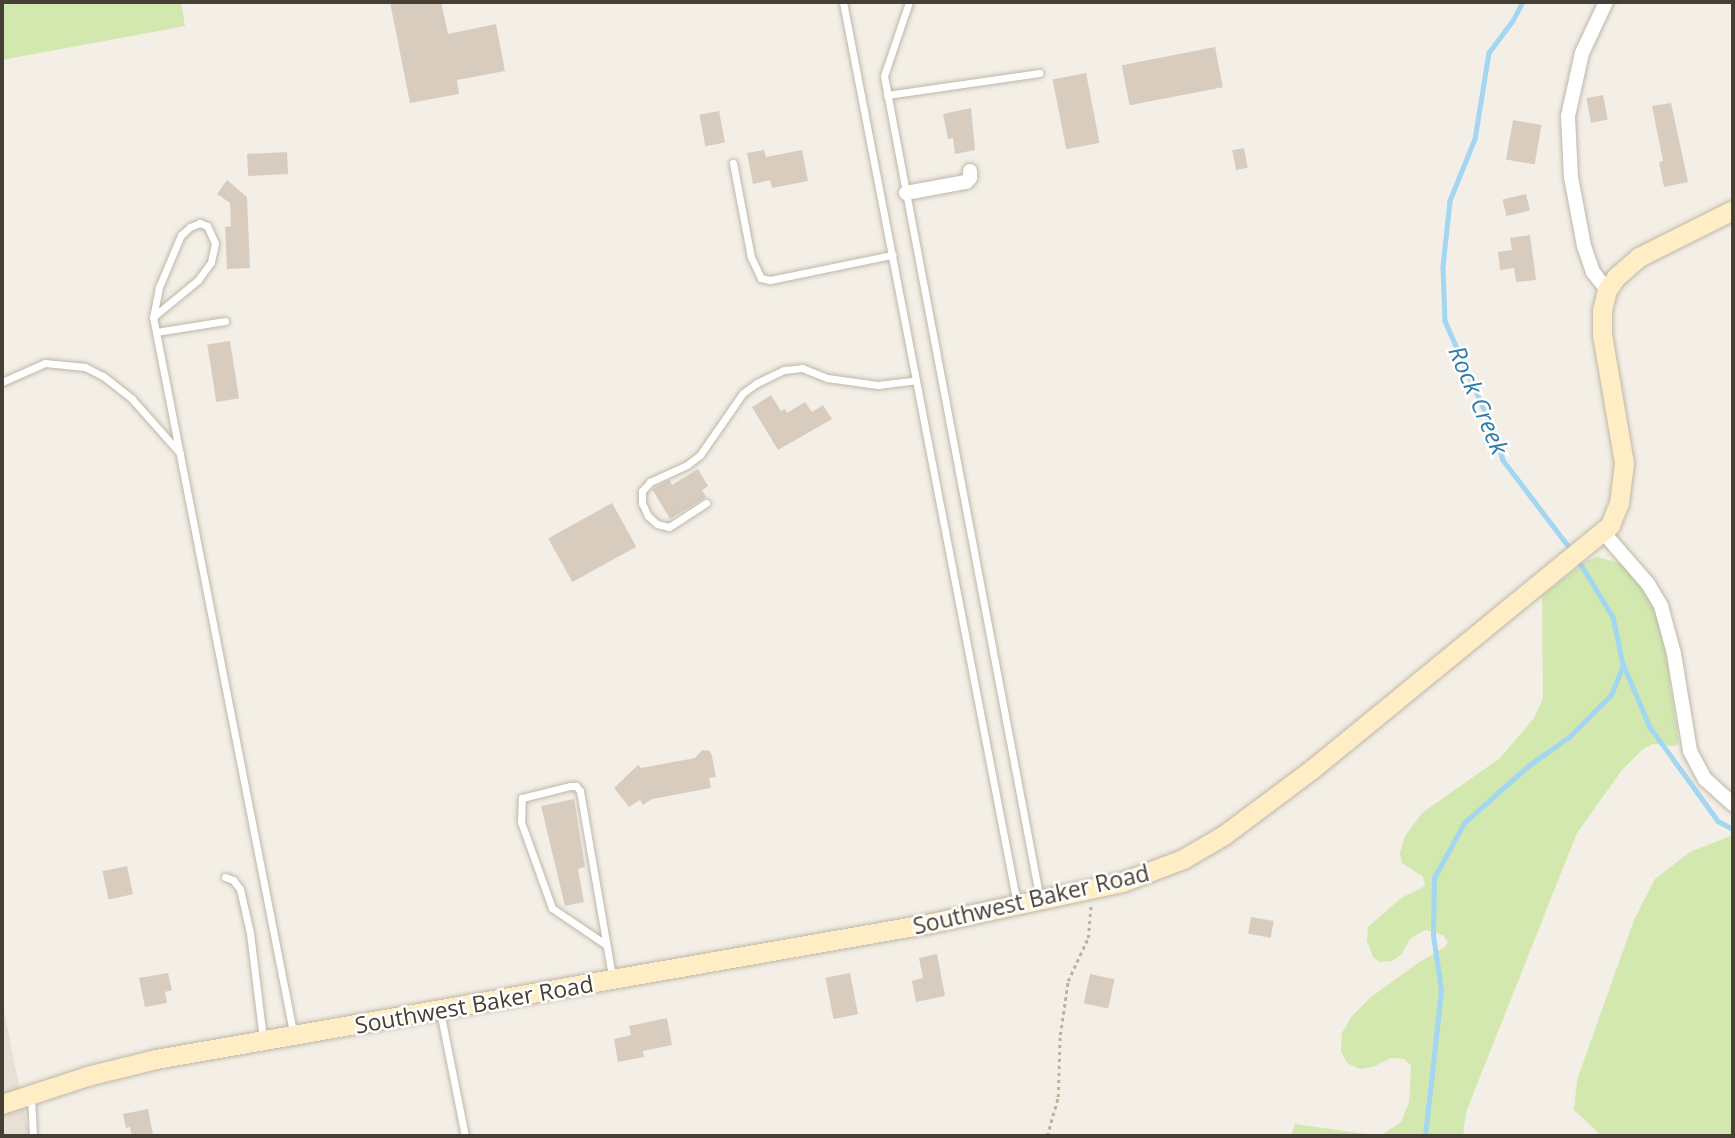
<!DOCTYPE html>
<html>
<head>
<meta charset="utf-8">
<style>
  body { margin:0 }
  #map { position:relative; width:1735px; height:1138px; overflow:hidden; background:#f3efe6; font-family:"Open Sans",sans-serif }
  div>[style] { position:absolute }
  .residential>* { inset:0; background:#e7e0d4 }
  .green>* { inset:0; background:#d2e8af }
  .stream>* { height:4.5px; margin:-2.25px; padding:0 2.25px; transform-origin:2.25px; border-radius:2.25px; background:#a2d6f1 }
  .building>* { inset:0; background:#d8ccbf; transform-origin:0 0 }
  .path>* { height:2.5px; margin-top:-1.25px; transform-origin:0; background:repeating-linear-gradient(90deg,#c1b09a 0 3.5px,transparent 0 7px) }
  .roads { filter:drop-shadow(0 0 2px #bfb6a9) drop-shadow(0 0 2px #bfb6a9) }
  .lane>* { height:7px; margin:-3.5px; padding:0 3.5px; transform-origin:3.5px; border-radius:3.5px; background:#fff }
  .street>* { height:14px; margin:-7px; padding:0 7px; transform-origin:7px; border-radius:7px; background:#fff }
  .secondary>* { height:19px; margin:-9.5px; padding:0 9.5px; transform-origin:9.5px; border-radius:9.5px; background:#ffedc5 }
  span { translate:-50% -50%; white-space:nowrap; text-align:center; line-height:1.15; -webkit-text-stroke:5px #fff; paint-order:stroke }
  .street-label { font-size:23px; color:#463f35 }
  .water-label { font-size:24px; color:#2d7dab; font-style:italic }
  .frame { position:absolute; inset:0; border:4px solid #463f35; pointer-events:none }
</style>
</head>
<body>
<div id="map">
  <div class="residential">
    <div style="clip-path:polygon(2px 1001px,29px 1136px,2px 1136px)"></div>
  </div>
  <div class="green">
    <div style="clip-path:polygon(2px 2px,181px 2px,185px 26px,2px 60px)"></div>
    <div style="clip-path:polygon(1597px 557px,1616px 562px,1628px 569px,1649px 598px,1657px 614px,1663px 635px,1679px 743px,1675px 746px,1653px 744px,1643px 749px,1622px 770px,1577px 833px,1466px 1112px,1463px 1136px,1291px 1136px,1295px 1124px,1380px 1136px,1401px 1122px,1409px 1102px,1411px 1066px,1404px 1059px,1391px 1058px,1373px 1067px,1359px 1069px,1347px 1063px,1341px 1051px,1342px 1033px,1352px 1016px,1371px 997px,1418px 963px,1445px 947px,1448px 942px,1443px 935px,1425px 930px,1410px 939px,1401px 955px,1392px 961px,1380px 962px,1373px 957px,1367px 941px,1368px 927px,1401px 898px,1425px 886px,1423px 877px,1402px 863px,1400px 853px,1405px 836px,1422px 813px,1500px 758px,1534px 718px,1543px 698px,1542px 596px,1586px 561px)"></div>
    <div style="clip-path:polygon(1733px 835px,1733px 1136px,1602px 1136px,1574px 1110px,1577px 1080px,1634px 920px,1655px 879px,1690px 852px)"></div>
  </div>
  <div class="stream">
    <div style="left:1523px;top:2px;width:21px;rotate:118deg"></div>
    <div style="left:1513px;top:21px;width:40px;rotate:127deg"></div>
    <div style="left:1489px;top:53px;width:87px;rotate:99.2deg"></div>
    <div style="left:1475px;top:139px;width:67px;rotate:112deg"></div>
    <div style="left:1450px;top:201px;width:66px;rotate:96.1deg"></div>
    <div style="left:1443px;top:267px;width:54px;rotate:87.9deg"></div>
    <div style="left:1445px;top:321px;width:121px;rotate:66.2deg"></div>
    <div style="left:1494px;top:432px;width:29px;rotate:72deg"></div>
    <div style="left:1503px;top:460px;width:114px;rotate:52.8deg"></div>
    <div style="left:1577px;top:558px;width:69px;rotate:58.6deg"></div>
    <div style="left:1613px;top:617px;width:48px;rotate:78deg"></div>
    <div style="left:1623px;top:664px;width:69px;rotate:66.8deg"></div>
    <div style="left:1650px;top:727px;width:116px;rotate:54.1deg"></div>
    <div style="left:1718px;top:821px;width:17px;rotate:28deg"></div>
    <div style="left:1425px;top:1136px;width:147px;rotate:-83.7deg"></div>
    <div style="left:1441px;top:990px;width:56px;rotate:-98.3deg"></div>
    <div style="left:1433px;top:935px;width:57px;rotate:-89deg"></div>
    <div style="left:1434px;top:878px;width:63px;rotate:-61.4deg"></div>
    <div style="left:1464px;top:823px;width:86px;rotate:-41.7deg"></div>
    <div style="left:1528px;top:766px;width:50px;rotate:-35.3deg"></div>
    <div style="left:1569px;top:737px;width:59px;rotate:-45deg"></div>
    <div style="left:1611px;top:695px;width:32px;rotate:-68deg"></div>
  </div>
  <div class="building">
    <div style="clip-path:polygon(390px 2px,441px 2px,448px 34px,496px 24px,505px 71px,457px 80px,459px 94px,410px 103px)"></div>
    <div style="left:1215px;top:47px;width:41px;height:95px;rotate:79deg"></div>
    <div style="left:1086px;top:73px;width:71px;height:34px;rotate:79deg"></div>
    <div style="left:1603px;top:95px;width:25px;height:17px;rotate:79deg"></div>
    <div style="clip-path:polygon(1671px 103px,1688px 182px,1664px 187px,1659px 162px,1663px 161px,1652px 106px)"></div>
    <div style="clip-path:polygon(971px 108px,975px 150px,955px 154px,953px 138px,948px 139px,943px 114px)"></div>
    <div style="left:719px;top:111px;width:32px;height:20px;rotate:79deg"></div>
    <div style="left:1513px;top:120px;width:29px;height:40px;rotate:10deg"></div>
    <div style="left:1244px;top:148px;width:20px;height:12px;rotate:79deg"></div>
    <div style="clip-path:polygon(764px 150px,766px 157px,802px 150px,808px 181px,772px 188px,770px 180px,753px 184px,747px 153px)"></div>
    <div style="left:287px;top:152px;width:22px;height:40px;rotate:87deg"></div>
    <div style="clip-path:polygon(227px 180px,247px 197px,250px 268px,227px 269px,225px 227px,231px 226px,230px 203px,217px 194px)"></div>
    <div style="left:1526px;top:194px;width:17px;height:24px;rotate:77deg"></div>
    <div style="clip-path:polygon(1530px 235px,1536px 280px,1516px 282px,1514px 268px,1500px 270px,1498px 252px,1512px 250px,1510px 238px)"></div>
    <div style="left:230px;top:341px;width:58px;height:23px;rotate:81deg"></div>
    <div style="clip-path:polygon(771px 395px,781px 411px,785px 409px,787px 413px,805px 402px,812px 412px,823px 405px,832px 419px,778px 450px,752px 407px)"></div>
    <div style="clip-path:polygon(698px 469px,708px 486px,702px 490px,706px 497px,670px 519px,652px 489px,669px 480px,672px 485px)"></div>
    <div style="left:612px;top:503px;width:50px;height:73px;rotate:61deg"></div>
    <div style="clip-path:polygon(702px 750px,710px 751px,712px 756px,716px 777px,709px 778px,711px 788px,652px 799px,643px 805px,640px 800px,629px 807px,614px 788px,638px 765px,641px 768px,695px 758px)"></div>
    <div style="clip-path:polygon(574px 799px,585px 867px,578px 869px,584px 902px,565px 906px,541px 806px)"></div>
    <div style="left:127px;top:866px;width:29px;height:25px;rotate:78deg"></div>
    <div style="left:1251px;top:917px;width:23px;height:17px;rotate:10deg"></div>
    <div style="clip-path:polygon(937px 954px,945px 996px,916px 1002px,912px 981px,923px 978px,919px 958px)"></div>
    <div style="clip-path:polygon(168px 973px,172px 990px,165px 992px,167px 1003px,145px 1007px,139px 978px)"></div>
    <div style="left:850px;top:973px;width:42px;height:25px;rotate:79deg"></div>
    <div style="left:1090px;top:974px;width:25px;height:30px;rotate:12deg"></div>
    <div style="clip-path:polygon(667px 1018px,672px 1045px,643px 1051px,644px 1057px,618px 1062px,614px 1039px,631px 1035px,629px 1026px)"></div>
    <div style="clip-path:polygon(148px 1109px,153px 1135px,132px 1136px,130px 1127px,126px 1128px,123px 1114px)"></div>
  </div>
  <div class="path">
    <div style="left:1047px;top:1136px;width:41px;rotate:-74.2deg"></div>
    <div style="left:1058px;top:1097px;width:62px;rotate:-88.2deg"></div>
    <div style="left:1060px;top:1035px;width:55px;rotate:-81.6deg"></div>
    <div style="left:1068px;top:981px;width:47px;rotate:-65.1deg"></div>
    <div style="left:1088px;top:938px;width:33px;rotate:-85deg"></div>
  </div>
  <div class="roads">
    <div class="lane">
      <div style="left:843px;top:2px;width:919px;rotate:79.08deg"></div>
      <div style="left:909px;top:2px;width:78px;rotate:108.7deg"></div>
      <div style="left:884px;top:76px;width:839px;rotate:79.28deg"></div>
      <div style="left:887px;top:95px;width:154px;rotate:-8.2deg"></div>
      <div style="left:733px;top:163px;width:96px;rotate:79.2deg"></div>
      <div style="left:751px;top:257px;width:23px;rotate:65deg"></div>
      <div style="left:761px;top:278px;width:9px;rotate:13deg"></div>
      <div style="left:770px;top:280px;width:125px;rotate:-11.6deg"></div>
      <div style="left:153px;top:317px;width:58px;rotate:-39.4deg"></div>
      <div style="left:198px;top:280px;width:22px;rotate:-54deg"></div>
      <div style="left:211px;top:262px;width:19px;rotate:-78deg"></div>
      <div style="left:215px;top:243px;width:19px;rotate:-115deg"></div>
      <div style="left:207px;top:226px;width:8px;rotate:-157deg"></div>
      <div style="left:200px;top:223px;width:11px;rotate:158deg"></div>
      <div style="left:190px;top:227px;width:12px;rotate:138deg"></div>
      <div style="left:181px;top:235px;width:56px;rotate:112.9deg"></div>
      <div style="left:159px;top:287px;width:31px;rotate:101deg"></div>
      <div style="left:153px;top:317px;width:729px;rotate:78.92deg"></div>
      <div style="left:156px;top:332px;width:70px;rotate:-9.1deg"></div>
      <div style="left:2px;top:382px;width:47px;rotate:-23.8deg"></div>
      <div style="left:45px;top:363px;width:40px;rotate:5.7deg"></div>
      <div style="left:85px;top:367px;width:20px;rotate:27deg"></div>
      <div style="left:103px;top:376px;width:37px;rotate:38deg"></div>
      <div style="left:132px;top:399px;width:72px;rotate:48.4deg"></div>
      <div style="left:706px;top:503px;width:44px;rotate:147deg"></div>
      <div style="left:669px;top:527px;width:12px;rotate:-166deg"></div>
      <div style="left:657px;top:524px;width:12px;rotate:-138deg"></div>
      <div style="left:648px;top:516px;width:14px;rotate:-115deg"></div>
      <div style="left:642px;top:503px;width:12px;rotate:-90deg"></div>
      <div style="left:642px;top:491px;width:12px;rotate:-48deg"></div>
      <div style="left:650px;top:482px;width:41px;rotate:-24.7deg"></div>
      <div style="left:687px;top:465px;width:16px;rotate:-38deg"></div>
      <div style="left:700px;top:455px;width:75px;rotate:-55.3deg"></div>
      <div style="left:743px;top:393px;width:17px;rotate:-36deg"></div>
      <div style="left:757px;top:383px;width:30px;rotate:-26deg"></div>
      <div style="left:784px;top:370px;width:18px;rotate:-6deg"></div>
      <div style="left:802px;top:368px;width:27px;rotate:22deg"></div>
      <div style="left:827px;top:378px;width:51px;rotate:7.8deg"></div>
      <div style="left:878px;top:385px;width:38px;rotate:-7deg"></div>
      <div style="left:225px;top:877px;width:9px;rotate:21deg"></div>
      <div style="left:233px;top:880px;width:11px;rotate:52deg"></div>
      <div style="left:240px;top:889px;width:45px;rotate:77.2deg"></div>
      <div style="left:250px;top:933px;width:107px;rotate:83deg"></div>
      <div style="left:605px;top:944px;width:64px;rotate:-145.8deg"></div>
      <div style="left:552px;top:908px;width:91px;rotate:-109.8deg"></div>
      <div style="left:521px;top:822px;width:24px;rotate:-88deg"></div>
      <div style="left:522px;top:798px;width:49px;rotate:-14deg"></div>
      <div style="left:570px;top:786px;width:6px"></div>
      <div style="left:576px;top:786px;width:6px;rotate:51deg"></div>
      <div style="left:580px;top:791px;width:188px;rotate:80.2deg"></div>
      <div style="left:440px;top:1011px;width:127px;rotate:78.7deg"></div>
      <div style="left:31px;top:1097px;width:39px;rotate:87deg"></div>
    </div>
    <div class="street">
      <div style="left:1606px;top:2px;width:56px;rotate:115.2deg"></div>
      <div style="left:1582px;top:53px;width:65px;rotate:102.5deg"></div>
      <div style="left:1568px;top:116px;width:61px;rotate:87.2deg"></div>
      <div style="left:1571px;top:177px;width:70px;rotate:79.3deg"></div>
      <div style="left:1584px;top:246px;width:28px;rotate:71deg"></div>
      <div style="left:1593px;top:272px;width:23px;rotate:52deg"></div>
      <div style="left:906px;top:193px;width:61px;rotate:-10.4deg"></div>
      <div style="left:966px;top:182px;width:6px;rotate:-45deg"></div>
      <div style="left:970px;top:178px;width:7px;rotate:-90deg"></div>
      <div style="left:1603px;top:532px;width:69px;rotate:49.1deg"></div>
      <div style="left:1648px;top:584px;width:26px;rotate:59deg"></div>
      <div style="left:1661px;top:606px;width:50px;rotate:74.8deg"></div>
      <div style="left:1674px;top:654px;width:98px;rotate:80.6deg"></div>
      <div style="left:1690px;top:751px;width:32px;rotate:62deg"></div>
      <div style="left:1705px;top:779px;width:38px;rotate:42deg"></div>
    </div>
    <div class="secondary">
      <div style="left:2px;top:1104px;width:89px;rotate:-18.2deg"></div>
      <div style="left:87px;top:1076px;width:71px;rotate:-13.8deg"></div>
      <div style="left:156px;top:1059px;width:787px;rotate:-9.95deg"></div>
      <div style="left:931px;top:923px;width:195px;rotate:-12.1deg"></div>
      <div style="left:1122px;top:882px;width:65px;rotate:-20.7deg"></div>
      <div style="left:1183px;top:859px;width:48px;rotate:-30.3deg"></div>
      <div style="left:1224px;top:835px;width:109px;rotate:-36.8deg"></div>
      <div style="left:1311px;top:770px;width:387px;rotate:-39.3deg"></div>
      <div style="left:1610px;top:525px;width:24px;rotate:-68deg"></div>
      <div style="left:1619px;top:503px;width:40px;rotate:-82.9deg"></div>
      <div style="left:1624px;top:463px;width:131px;rotate:-99.7deg"></div>
      <div style="left:1602px;top:334px;width:24px;rotate:-90deg"></div>
      <div style="left:1602px;top:310px;width:21px;rotate:-76deg"></div>
      <div style="left:1607px;top:290px;width:16px;rotate:-55deg"></div>
      <div style="left:1616px;top:277px;width:30px;rotate:-41deg"></div>
      <div style="left:1639px;top:257px;width:105px;rotate:-26.6deg"></div>
    </div>
  </div>
  <div class="street-label">
    <span style="left:1031px;top:899px;rotate:-13deg">Southwest Baker Road</span>
    <span style="left:474px;top:1004px;rotate:-10deg">Southwest Baker Road</span>
  </div>
  <div class="water-label">
    <span style="left:1479px;top:400px;rotate:67deg">Rock Creek</span>
  </div>
  <div class="frame"></div>
</div>
</body>
</html>
